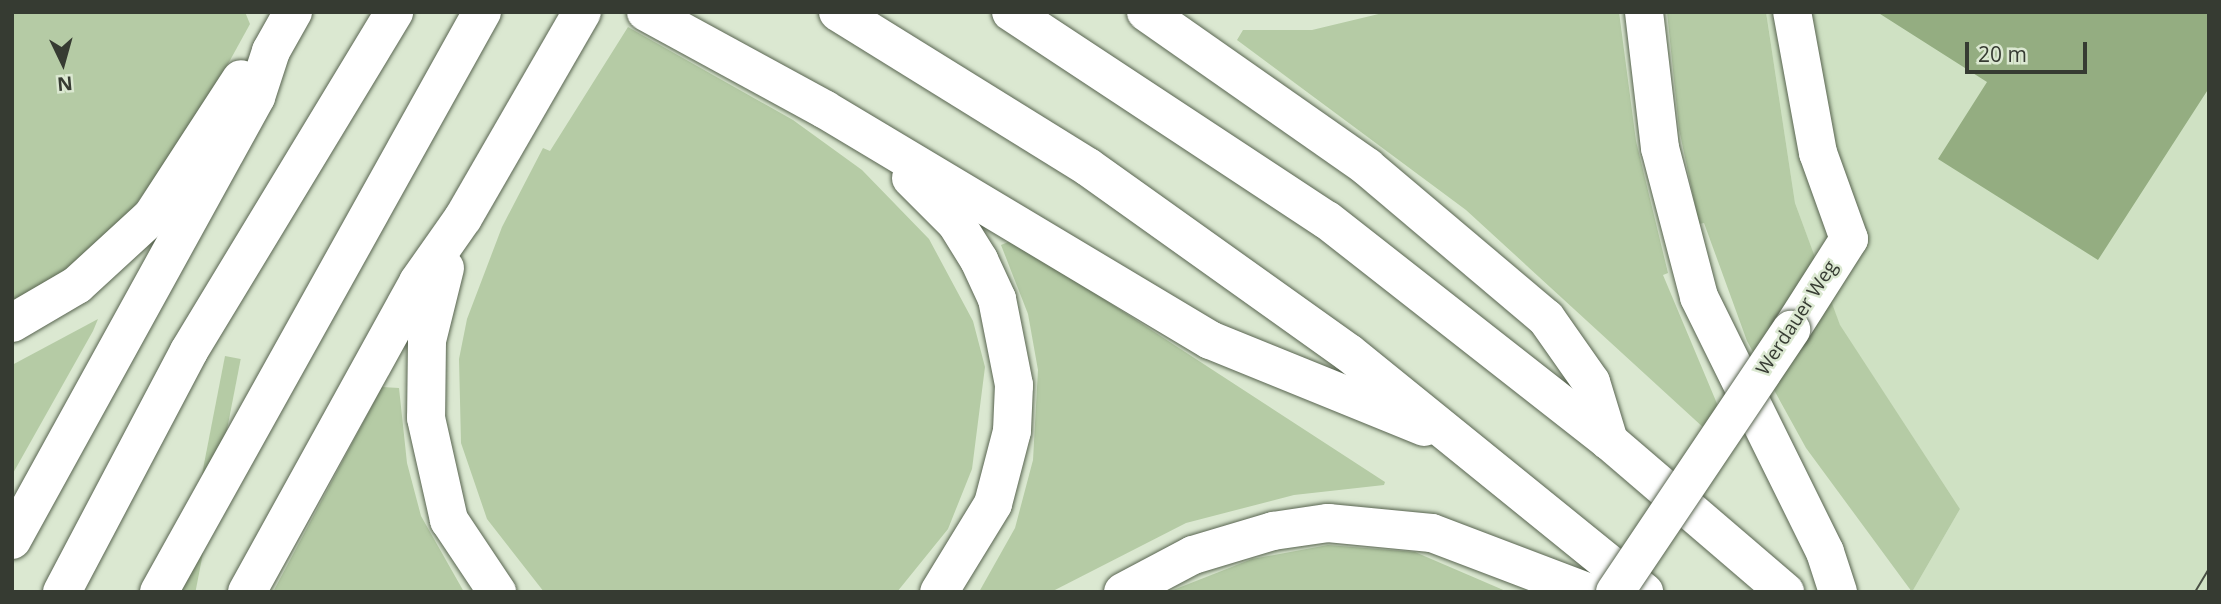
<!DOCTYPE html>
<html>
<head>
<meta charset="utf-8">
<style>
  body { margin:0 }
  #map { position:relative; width:2221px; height:604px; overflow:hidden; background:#dbe8d1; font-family:"Open Sans",sans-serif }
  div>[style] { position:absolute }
  .built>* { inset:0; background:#cfe1c3 }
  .green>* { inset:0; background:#b5cba5; transform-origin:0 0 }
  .building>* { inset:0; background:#94ad81 }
  .roads { filter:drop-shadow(0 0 2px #586450) drop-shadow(0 0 2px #586450) }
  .minor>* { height:38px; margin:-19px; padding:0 19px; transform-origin:19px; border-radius:19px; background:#fff }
  .highway>* { height:38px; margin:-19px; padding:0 19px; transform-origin:19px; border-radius:19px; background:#fff }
  .tram>* { height:2px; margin:-1px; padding:0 1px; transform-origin:1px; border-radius:1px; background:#494f44 }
  .bridges { filter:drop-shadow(0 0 2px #586450) drop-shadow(0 0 2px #586450) }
  .minor-bridge>* { height:38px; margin:-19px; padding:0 19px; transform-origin:19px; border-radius:19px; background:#fff }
  span { translate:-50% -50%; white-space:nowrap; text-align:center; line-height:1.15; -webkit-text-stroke:5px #dbe8d1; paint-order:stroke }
  .street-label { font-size:19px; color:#363b32 }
  .frame { position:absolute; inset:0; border:14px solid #363b32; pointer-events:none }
  .north { position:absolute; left:28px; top:28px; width:70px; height:70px; -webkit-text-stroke:5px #dbe8d1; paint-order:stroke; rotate:175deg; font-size:19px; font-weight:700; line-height:28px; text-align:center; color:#363b32 }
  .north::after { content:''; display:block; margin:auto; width:24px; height:32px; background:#363b32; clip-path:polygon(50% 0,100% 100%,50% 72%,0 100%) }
  .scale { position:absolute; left:1965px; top:42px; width:122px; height:32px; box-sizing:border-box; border:4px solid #363b32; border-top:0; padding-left:9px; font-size:21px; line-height:24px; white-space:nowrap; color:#363b32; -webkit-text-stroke:5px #dbe8d1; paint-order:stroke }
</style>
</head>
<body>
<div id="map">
  <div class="built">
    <div style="clip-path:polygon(1766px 12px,2209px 12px,2209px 592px,1912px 592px,1960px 509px,1840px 326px,1795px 203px)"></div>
  </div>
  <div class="green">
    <div style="clip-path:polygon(12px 12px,245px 12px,250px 24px,201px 113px,123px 222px,81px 262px,12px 305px)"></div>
    <div style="clip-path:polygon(1387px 12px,1619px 12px,1636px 141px,1668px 273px,1663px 275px,1718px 406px,1729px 451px,1466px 210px,1237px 40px,1243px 30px,1312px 30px)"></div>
    <div style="clip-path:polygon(1667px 12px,1766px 12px,1795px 203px,1840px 325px,1960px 509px,1912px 592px,1806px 448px,1747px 341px,1704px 223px,1699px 224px,1679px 129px)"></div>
    <div style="clip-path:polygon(628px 27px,793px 120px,862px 170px,929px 239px,973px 321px,985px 367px,972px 469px,948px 529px,897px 592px,544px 592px,487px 519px,461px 443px,459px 359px,467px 319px,502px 227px,543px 148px,550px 151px)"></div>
    <div style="clip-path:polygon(1013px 240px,1385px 482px,1384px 485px,1294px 495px,1186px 523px,1051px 592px,979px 592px,1015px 528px,1033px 460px,1038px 370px,1028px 314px,1001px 245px)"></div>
    <div style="clip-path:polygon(98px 319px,93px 331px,12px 475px,12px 365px)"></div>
    <div style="left:225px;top:356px;width:16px;height:268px;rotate:11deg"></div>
    <div style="clip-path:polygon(382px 387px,399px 388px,407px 463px,421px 516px,464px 592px,273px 592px)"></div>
    <div style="clip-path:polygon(1328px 545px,1415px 552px,1508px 592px,1168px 592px,1252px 559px)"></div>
  </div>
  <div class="building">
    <div style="clip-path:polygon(1877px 12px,2209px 12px,2209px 88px,2098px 260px,1938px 159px,1987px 82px)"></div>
  </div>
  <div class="roads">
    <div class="minor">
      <div style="left:1791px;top:330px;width:108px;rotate:-57.5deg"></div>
      <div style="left:1849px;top:239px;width:91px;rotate:-109.8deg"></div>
      <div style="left:1818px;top:153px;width:143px;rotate:-100.4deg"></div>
    </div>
    <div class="highway">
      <div style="left:646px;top:12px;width:203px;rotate:28.6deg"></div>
      <div style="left:824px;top:109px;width:450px;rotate:30.9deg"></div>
      <div style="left:1210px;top:340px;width:231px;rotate:22.1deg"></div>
      <div style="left:838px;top:12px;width:294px;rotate:31.8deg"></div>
      <div style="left:1088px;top:167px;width:320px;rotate:35.5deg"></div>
      <div style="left:1349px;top:353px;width:380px;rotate:39deg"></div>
      <div style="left:1011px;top:12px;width:378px;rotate:33.4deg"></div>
      <div style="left:1327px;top:220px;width:358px;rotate:38.1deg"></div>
      <div style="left:1609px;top:441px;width:232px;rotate:40.6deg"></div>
      <div style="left:1146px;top:12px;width:270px;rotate:35deg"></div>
      <div style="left:1367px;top:167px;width:234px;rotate:40.2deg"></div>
      <div style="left:1546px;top:318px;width:78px;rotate:54.9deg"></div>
      <div style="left:1591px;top:382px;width:62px;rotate:73deg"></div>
      <div style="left:1644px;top:12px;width:137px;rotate:83.3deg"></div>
      <div style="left:1660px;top:148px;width:154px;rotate:75.3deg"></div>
      <div style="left:1699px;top:297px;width:284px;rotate:63.7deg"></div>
      <div style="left:1825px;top:552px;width:42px;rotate:72deg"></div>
      <div style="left:911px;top:178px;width:64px;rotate:45deg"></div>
      <div style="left:956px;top:223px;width:44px;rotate:58.1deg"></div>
      <div style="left:979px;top:260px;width:43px;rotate:65.2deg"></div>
      <div style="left:997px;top:299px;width:88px;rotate:78.8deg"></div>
      <div style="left:1014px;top:385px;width:46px;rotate:92.5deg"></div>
      <div style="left:1012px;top:431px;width:75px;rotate:104.6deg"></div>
      <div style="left:993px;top:504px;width:103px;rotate:121.5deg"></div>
      <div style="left:445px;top:268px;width:75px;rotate:103.9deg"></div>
      <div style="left:427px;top:341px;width:77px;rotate:90.7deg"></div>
      <div style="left:426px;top:418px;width:105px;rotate:77.3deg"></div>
      <div style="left:449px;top:520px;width:87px;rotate:56.3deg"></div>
      <div style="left:12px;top:323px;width:75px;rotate:-30.3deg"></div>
      <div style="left:77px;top:285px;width:102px;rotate:-42.6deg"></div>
      <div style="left:152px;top:216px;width:163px;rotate:-57deg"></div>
      <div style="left:12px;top:540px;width:506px;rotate:-61.15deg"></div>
      <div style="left:256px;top:97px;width:48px;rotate:-71.9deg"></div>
      <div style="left:271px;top:51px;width:45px;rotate:-60.6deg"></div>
      <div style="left:62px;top:592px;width:272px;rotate:-62.2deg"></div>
      <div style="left:189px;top:351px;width:396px;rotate:-58.8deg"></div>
      <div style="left:159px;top:592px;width:664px;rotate:-60.89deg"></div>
      <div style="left:247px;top:592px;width:354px;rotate:-61.1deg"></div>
      <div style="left:418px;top:282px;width:78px;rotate:-54.9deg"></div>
      <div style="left:463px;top:218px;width:238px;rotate:-60deg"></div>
      <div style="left:1123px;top:592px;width:79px;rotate:-27.9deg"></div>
      <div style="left:1193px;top:555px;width:84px;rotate:-16.7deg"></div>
      <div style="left:1273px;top:531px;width:56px;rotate:-8.3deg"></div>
      <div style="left:1328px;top:523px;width:104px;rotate:5.5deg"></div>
      <div style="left:1432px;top:533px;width:166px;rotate:20.8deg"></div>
    </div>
  </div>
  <div class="tram">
    <div style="left:2195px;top:592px;width:27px;rotate:-59deg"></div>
  </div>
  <div class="bridges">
    <div class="minor-bridge">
      <div style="left:1615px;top:592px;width:316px;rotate:-56.1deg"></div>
    </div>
  </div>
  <div class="street-label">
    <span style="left:1797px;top:318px;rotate:-57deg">Werdauer Weg</span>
  </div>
  <div class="frame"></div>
  <div class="north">N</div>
  <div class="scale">20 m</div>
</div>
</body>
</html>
